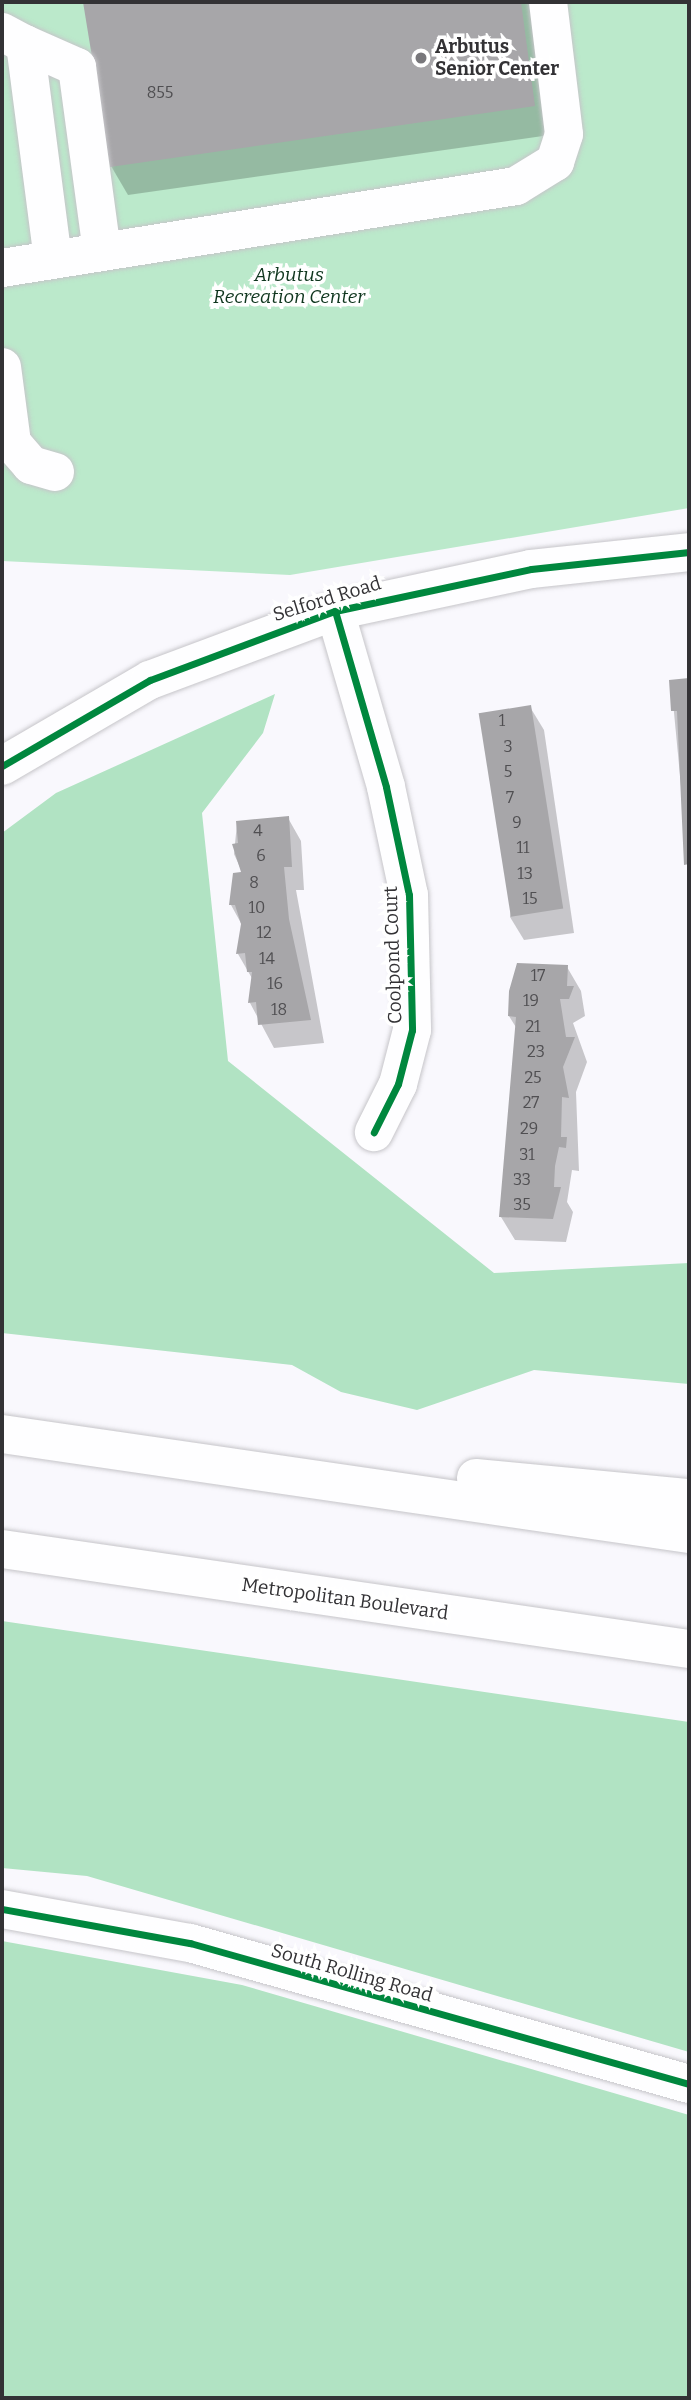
<!DOCTYPE html>
<html>
<head>
<meta charset="utf-8">
<style>
  body { margin:0 }
  #map { position:relative; width:691px; height:2400px; overflow:hidden; background:#f9f8fd; font-family:Bitter,serif }
  div>[style] { position:absolute }
  .green>* { inset:0; background:#bbe9cb }
  .forest>* { inset:0; background:#b1e3c3 }
  .shadow>* { inset:0; background:#0003 }
  .building>* { inset:0; background:#a7a6a9; transform-origin:0 0 }
  .roads { filter:drop-shadow(0 0 2px #c6c5c9) drop-shadow(0 0 2px #c6c5c9) }
  .minor>* { height:38px; margin:-19px; padding:0 19px; transform-origin:19px; border-radius:19px; background:#fefeff }
  .highway>* { height:38px; margin:-19px; padding:0 19px; transform-origin:19px; border-radius:19px; background:#fefeff }
  .cycleway>* { height:7px; margin:-3.5px; padding:0 3.5px; transform-origin:3.5px; border-radius:3.5px; background:#00873e }
  .dots>* { width:19px; height:19px; translate:-50% -50%; box-sizing:border-box; border:4px solid #fff; border-radius:50% }
  span { translate:-50% -50%; white-space:nowrap; text-align:center; line-height:1.15; -webkit-text-stroke:7px #fff; paint-order:stroke }
  .number-label { font-size:16px; color:#504f52 }
  .number-label span { -webkit-text-stroke-width:0 }
  .poi-label { font-size:19px; color:#333235; font-weight:700 }
  .left { translate:0 -50%; text-align:left }
  .park-label { font-size:19px; color:#0e351d; font-style:italic }
  .street-label { font-size:19px; color:#333235 }
  .frame { position:absolute; inset:0; border:4px solid #333235; pointer-events:none }
</style>
</head>
<body>
<div id="map">
  <div class="green">
    <div style="clip-path:polygon(2px 2px,689px 2px,689px 508px,290px 575px,2px 561px)"></div>
  </div>
  <div class="forest">
    <div style="clip-path:polygon(275px 694px,263px 733px,202px 813px,228px 1061px,494px 1273px,689px 1263px,689px 1384px,534px 1370px,417px 1410px,341px 1392px,292px 1365px,2px 1333px,2px 833px,56px 793px)"></div>
    <div style="clip-path:polygon(2px 1621px,689px 1722px,689px 2052px,87px 1876px,2px 1868px)"></div>
    <div style="clip-path:polygon(2px 1941px,242px 1985px,689px 2115px,689px 2398px,2px 2398px)"></div>
  </div>
  <div class="shadow">
    <div style="clip-path:polygon(85px 2px,532px 2px,550px 135px,128px 195px,111px 166px)"></div>
    <div style="clip-path:polygon(689px 680px,689px 870px,671px 681px)"></div>
    <div style="clip-path:polygon(530px 707px,544px 730px,574px 933px,524px 940px,510px 917px)"></div>
    <div style="clip-path:polygon(288px 818px,301px 841px,304px 890px,296px 890px,324px 1043px,274px 1048px,250px 1003px,253px 980px,238px 954px,242px 925px,231px 905px,243px 874px,234px 854px,237px 823px)"></div>
    <div style="clip-path:polygon(567px 967px,581px 991px,585px 1016px,573px 1023px,587px 1062px,576px 1092px,579px 1171px,572px 1170px,567px 1202px,573px 1212px,566px 1242px,515px 1240px,501px 1217px,517px 1029px,509px 1016px)"></div>
  </div>
  <div class="building">
    <div style="clip-path:polygon(83px 2px,521px 2px,535px 106px,110px 167px)"></div>
    <div style="clip-path:polygon(689px 678px,689px 864px,684px 865px,677px 711px,671px 711px,669px 680px)"></div>
    <div style="left:531px;top:705px;width:206px;height:53px;rotate:81deg"></div>
    <div style="clip-path:polygon(289px 816px,292px 867px,284px 867px,289px 919px,311px 1020px,258px 1025px,256px 1002px,248px 1003px,252px 972px,247px 972px,245px 953px,236px 954px,241px 924px,235px 905px,229px 905px,233px 873px,241px 872px,232px 844px,238px 843px,236px 821px)"></div>
    <div style="clip-path:polygon(517px 963px,568px 965px,567px 986px,574px 986px,569px 999px,560px 999px,566px 1037px,575px 1037px,563px 1067px,569px 1098px,562px 1097px,561px 1137px,567px 1137px,566px 1148px,559px 1147px,555px 1166px,554px 1187px,561px 1187px,553px 1219px,499px 1217px,516px 1017px,508px 1016px,509px 991px)"></div>
  </div>
  <div class="roads">
    <div class="minor">
      <div style="left:2px;top:32px;width:26px;rotate:28deg"></div>
      <div style="left:25px;top:44px;width:217px;rotate:82.6deg"></div>
      <div style="left:25px;top:44px;width:57px;rotate:23.9deg"></div>
      <div style="left:77px;top:67px;width:186px;rotate:82.3deg"></div>
      <div style="left:2px;top:268px;width:520px;rotate:-9.06deg"></div>
      <div style="left:516px;top:186px;width:46px;rotate:-31.6deg"></div>
      <div style="left:555px;top:162px;width:29px;rotate:-72deg"></div>
      <div style="left:564px;top:134px;width:133px;rotate:-96.9deg"></div>
      <div style="left:2px;top:367px;width:77px;rotate:82.5deg"></div>
      <div style="left:12px;top:443px;width:29px;rotate:49deg"></div>
      <div style="left:31px;top:465px;width:25px;rotate:16deg"></div>
      <div style="left:335px;top:611px;width:183px;rotate:73.8deg"></div>
      <div style="left:386px;top:787px;width:110px;rotate:78deg"></div>
      <div style="left:409px;top:895px;width:135px;rotate:88.7deg"></div>
      <div style="left:412px;top:1030px;width:56px;rotate:104.5deg"></div>
      <div style="left:398px;top:1084px;width:54px;rotate:116.6deg"></div>
      <div style="left:2px;top:766px;width:171px;rotate:-30.2deg"></div>
      <div style="left:150px;top:680px;width:197px;rotate:-20.5deg"></div>
      <div style="left:335px;top:611px;width:200px;rotate:-12.1deg"></div>
      <div style="left:531px;top:569px;width:159px;rotate:-6.1deg"></div>
      <div style="left:2px;top:1909px;width:191px;rotate:10.3deg"></div>
      <div style="left:190px;top:1943px;width:519px;rotate:15.78deg"></div>
    </div>
    <div class="highway">
      <div style="left:2px;top:1434px;width:694px;rotate:8.28deg"></div>
      <div style="left:476px;top:1478px;width:214px;rotate:5.4deg"></div>
      <div style="left:2px;top:1549px;width:694px;rotate:8.28deg"></div>
    </div>
  </div>
  <div class="cycleway">
    <div style="left:335px;top:611px;width:183px;rotate:73.8deg"></div>
    <div style="left:386px;top:787px;width:110px;rotate:78deg"></div>
    <div style="left:409px;top:895px;width:135px;rotate:88.7deg"></div>
    <div style="left:412px;top:1030px;width:56px;rotate:104.5deg"></div>
    <div style="left:398px;top:1084px;width:54px;rotate:116.6deg"></div>
    <div style="left:2px;top:766px;width:171px;rotate:-30.2deg"></div>
    <div style="left:150px;top:680px;width:197px;rotate:-20.5deg"></div>
    <div style="left:335px;top:611px;width:200px;rotate:-12.1deg"></div>
    <div style="left:531px;top:569px;width:159px;rotate:-6.1deg"></div>
    <div style="left:2px;top:1909px;width:191px;rotate:10.3deg"></div>
    <div style="left:190px;top:1943px;width:519px;rotate:15.78deg"></div>
  </div>
  <div class="dots">
    <div style="left:421px;top:58px;background:#78777b"></div>
  </div>
  <div class="number-label">
    <span style="left:160px;top:93px">855</span>
    <span style="left:502px;top:721px">1</span>
    <span style="left:508px;top:747px">3</span>
    <span style="left:508px;top:772px">5</span>
    <span style="left:510px;top:798px">7</span>
    <span style="left:517px;top:823px">9</span>
    <span style="left:258px;top:831px">4</span>
    <span style="left:523px;top:848px">11</span>
    <span style="left:261px;top:856px">6</span>
    <span style="left:525px;top:874px">13</span>
    <span style="left:254px;top:883px">8</span>
    <span style="left:530px;top:899px">15</span>
    <span style="left:257px;top:908px">10</span>
    <span style="left:264px;top:933px">12</span>
    <span style="left:267px;top:959px">14</span>
    <span style="left:538px;top:976px">17</span>
    <span style="left:275px;top:984px">16</span>
    <span style="left:531px;top:1001px">19</span>
    <span style="left:279px;top:1010px">18</span>
    <span style="left:533px;top:1027px">21</span>
    <span style="left:536px;top:1052px">23</span>
    <span style="left:533px;top:1078px">25</span>
    <span style="left:531px;top:1103px">27</span>
    <span style="left:529px;top:1129px">29</span>
    <span style="left:527px;top:1155px">31</span>
    <span style="left:522px;top:1180px">33</span>
    <span style="left:522px;top:1205px">35</span>
  </div>
  <div class="poi-label">
    <span class="left" style="left:435px;top:58px">Arbutus<br>Senior Center</span>
  </div>
  <div class="park-label">
    <span style="left:289px;top:286px">Arbutus<br>Recreation Center</span>
  </div>
  <div class="street-label">
    <span style="left:327px;top:599px;rotate:-17deg">Selford Road</span>
    <span style="left:393px;top:955px;rotate:-92deg">Coolpond Court</span>
    <span style="left:345px;top:1599px;rotate:8deg">Metropolitan Boulevard</span>
    <span style="left:352px;top:1973px;rotate:16deg">South Rolling Road</span>
  </div>
  <div class="frame"></div>
</div>
</body>
</html>
